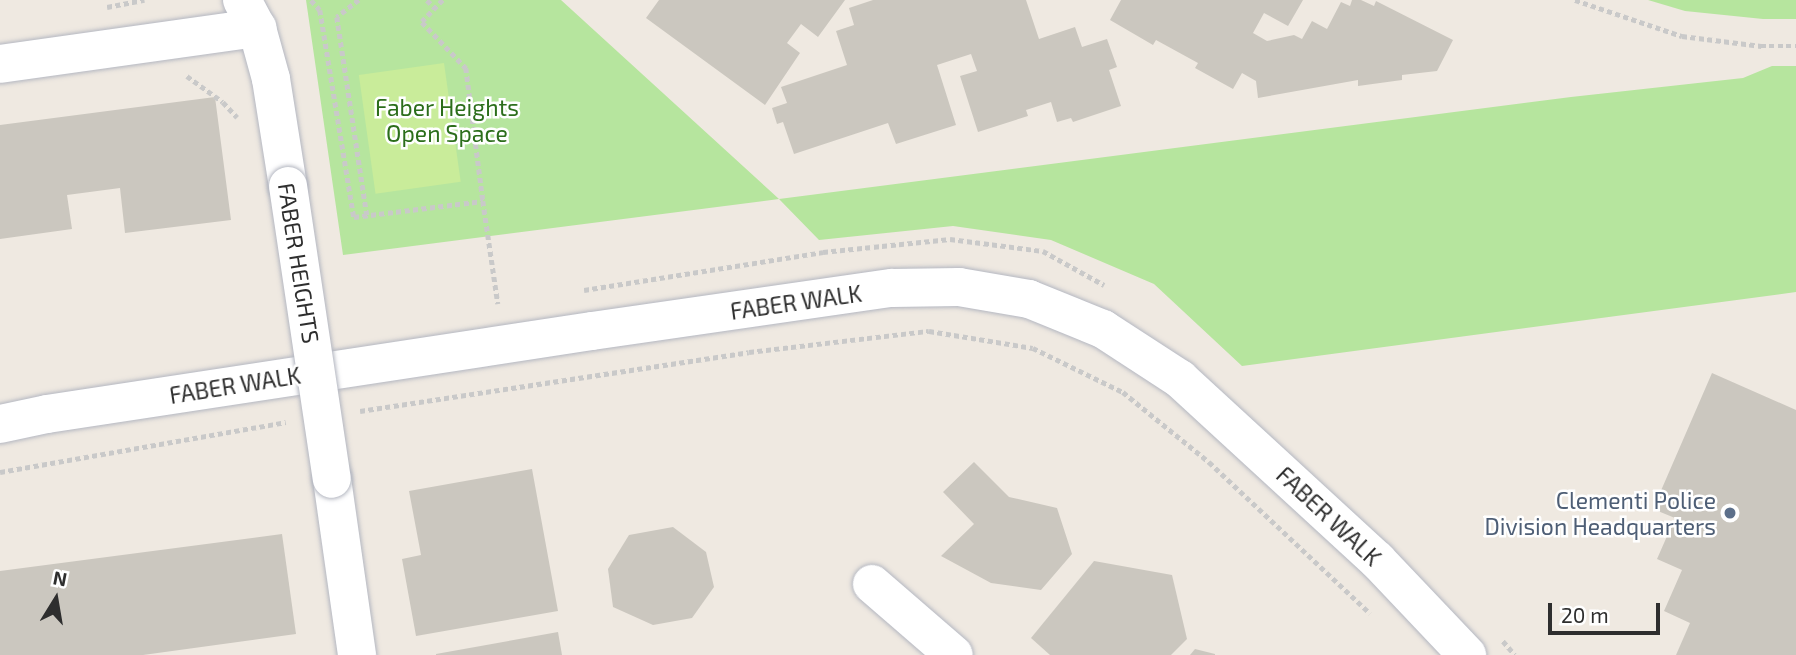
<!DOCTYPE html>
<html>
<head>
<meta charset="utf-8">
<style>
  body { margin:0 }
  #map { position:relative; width:1796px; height:655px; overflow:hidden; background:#efe9e1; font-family:"Exo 2",sans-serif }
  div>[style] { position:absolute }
  .green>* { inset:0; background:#b6e59e }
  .pitch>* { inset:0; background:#c9ec9a; transform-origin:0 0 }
  .building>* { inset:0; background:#cbc7bf }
  .path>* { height:4.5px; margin-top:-2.25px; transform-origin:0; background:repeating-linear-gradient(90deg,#c9c9c9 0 5px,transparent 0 8.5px) }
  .roads { filter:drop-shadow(0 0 2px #b4b7c1) drop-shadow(0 0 2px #b4b7c1) }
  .minor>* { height:38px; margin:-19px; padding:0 19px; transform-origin:19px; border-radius:19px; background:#fff }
  .bridges { filter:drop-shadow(0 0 2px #b4b7c1) drop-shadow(0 0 2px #b4b7c1) }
  .minor-bridge>* { height:38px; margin:-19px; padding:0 19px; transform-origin:19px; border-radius:19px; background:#fff }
  .dots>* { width:19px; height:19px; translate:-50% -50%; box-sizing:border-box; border:4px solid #fff; border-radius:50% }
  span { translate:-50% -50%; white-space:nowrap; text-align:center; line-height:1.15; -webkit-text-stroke:5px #fff; paint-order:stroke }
  .park-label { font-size:23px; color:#2c6e1b }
  .street-label { font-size:23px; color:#2e2e2e }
  .service-label { font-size:23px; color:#4e5e75 }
  .right { translate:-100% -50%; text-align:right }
  .north { position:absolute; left:21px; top:564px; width:70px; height:70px; -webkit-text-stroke:5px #fff; paint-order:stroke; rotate:11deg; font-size:19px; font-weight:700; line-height:28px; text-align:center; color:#2e2e2e }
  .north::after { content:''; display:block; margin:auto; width:24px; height:32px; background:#2e2e2e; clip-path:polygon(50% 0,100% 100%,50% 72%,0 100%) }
  .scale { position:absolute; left:1548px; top:603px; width:112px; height:32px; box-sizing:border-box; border:4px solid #2e2e2e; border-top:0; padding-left:9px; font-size:21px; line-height:24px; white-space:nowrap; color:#2e2e2e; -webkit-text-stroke:5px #fff; paint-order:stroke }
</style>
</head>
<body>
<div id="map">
  <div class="green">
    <div style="clip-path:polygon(306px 0,561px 0,779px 199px,1571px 97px,1743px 78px,1772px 66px,1796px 66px,1796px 292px,1242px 366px,1154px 284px,1051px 240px,953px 226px,819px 240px,779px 199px,343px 255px)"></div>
    <div style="clip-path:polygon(1648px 0,1796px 0,1796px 19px,1763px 19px,1685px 11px)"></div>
  </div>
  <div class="pitch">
    <div style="left:444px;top:63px;width:120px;height:86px;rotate:82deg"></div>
  </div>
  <div class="building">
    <div style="clip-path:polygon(659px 0,845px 0,818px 37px,801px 24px,787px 43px,800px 53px,765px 105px,646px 18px)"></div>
    <div style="clip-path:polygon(873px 0,1026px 0,1039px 39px,1075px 27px,1082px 47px,1107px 39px,1117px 67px,1109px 70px,1121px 106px,1073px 122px,1071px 118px,1057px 122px,1051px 102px,1026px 110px,1028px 116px,978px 132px,960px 76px,977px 71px,971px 54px,937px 65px,956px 125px,896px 144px,888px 123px,794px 154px,783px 122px,777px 124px,772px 108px,787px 103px,781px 87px,847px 65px,836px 31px,854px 25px,849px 8px)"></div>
    <div style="clip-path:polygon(1121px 0,1303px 0,1288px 26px,1264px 13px,1253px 33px,1267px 41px,1294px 35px,1302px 39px,1312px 21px,1327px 29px,1341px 2px,1350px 6px,1352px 0,1361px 0,1374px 6px,1376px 1px,1453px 40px,1437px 71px,1402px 75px,1402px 80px,1358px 86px,1358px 80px,1258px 98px,1256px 81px,1242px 73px,1233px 89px,1195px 68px,1198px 63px,1156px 40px,1153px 45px,1110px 20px)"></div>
    <div style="clip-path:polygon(215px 97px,231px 220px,125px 233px,120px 188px,67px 195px,72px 229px,0 239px,0 125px)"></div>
    <div style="clip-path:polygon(1712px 373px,1796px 410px,1796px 655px,1676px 655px,1690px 623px,1664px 611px,1682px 570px,1657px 559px,1675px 518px,1653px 509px)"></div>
    <div style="clip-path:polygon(974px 462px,1009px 497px,1057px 508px,1072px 554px,1041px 590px,991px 583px,941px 556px,974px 524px,943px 492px)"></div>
    <div style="clip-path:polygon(532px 469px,558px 611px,416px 636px,402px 559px,421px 555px,409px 491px)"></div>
    <div style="clip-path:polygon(673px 527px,706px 552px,714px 587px,692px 618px,653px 625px,613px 607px,608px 569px,629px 535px)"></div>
    <div style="clip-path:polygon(282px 534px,296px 634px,143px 655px,0 655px,0 571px)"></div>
    <div style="clip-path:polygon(1094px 561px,1172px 575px,1187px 639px,1171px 655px,1050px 655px,1031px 638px)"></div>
    <div style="clip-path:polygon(558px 632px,562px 655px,436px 655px,436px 654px)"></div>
    <div style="clip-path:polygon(1195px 649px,1215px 654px,1215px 655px,1190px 655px)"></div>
  </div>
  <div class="path">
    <div style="left:311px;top:0;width:13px;rotate:48deg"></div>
    <div style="left:320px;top:10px;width:210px;rotate:80.7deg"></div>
    <div style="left:354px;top:217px;width:130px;rotate:-7.1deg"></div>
    <div style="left:483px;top:201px;width:104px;rotate:81.7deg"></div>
    <div style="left:359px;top:0;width:28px;rotate:142deg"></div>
    <div style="left:337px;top:17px;width:201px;rotate:81.4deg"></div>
    <div style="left:427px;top:0;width:11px;rotate:45deg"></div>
    <div style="left:443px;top:0;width:30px;rotate:134deg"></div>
    <div style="left:422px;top:22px;width:64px;rotate:46.3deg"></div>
    <div style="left:466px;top:68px;width:134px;rotate:82.7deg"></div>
    <div style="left:1575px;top:0;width:113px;rotate:18.6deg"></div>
    <div style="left:1682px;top:36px;width:80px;rotate:7.2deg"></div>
    <div style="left:1761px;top:46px;width:35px"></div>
    <div style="left:107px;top:7px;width:38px;rotate:-11deg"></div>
    <div style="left:187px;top:76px;width:44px;rotate:35.8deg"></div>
    <div style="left:223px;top:102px;width:21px;rotate:47deg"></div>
    <div style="left:584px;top:290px;width:242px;rotate:-9deg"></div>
    <div style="left:823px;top:252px;width:128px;rotate:-5.8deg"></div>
    <div style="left:950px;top:239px;width:94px;rotate:7.4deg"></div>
    <div style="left:1043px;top:251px;width:70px;rotate:29.1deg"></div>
    <div style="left:360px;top:411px;width:393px;rotate:-8.6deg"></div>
    <div style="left:749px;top:352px;width:181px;rotate:-6.7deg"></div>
    <div style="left:929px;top:331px;width:105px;rotate:9.3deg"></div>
    <div style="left:1033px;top:348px;width:100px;rotate:26.1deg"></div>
    <div style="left:1123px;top:392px;width:111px;rotate:39.1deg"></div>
    <div style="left:1209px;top:462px;width:221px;rotate:43.2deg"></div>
    <div style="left:0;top:472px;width:290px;rotate:-9.9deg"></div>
    <div style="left:1503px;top:641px;width:18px;rotate:49deg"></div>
  </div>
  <div class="roads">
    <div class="minor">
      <div style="left:242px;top:0;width:32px;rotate:62deg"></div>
      <div style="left:257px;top:28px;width:53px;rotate:74.6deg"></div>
      <div style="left:271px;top:79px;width:108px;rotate:81deg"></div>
      <div style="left:0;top:64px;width:260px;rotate:-8deg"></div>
      <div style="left:0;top:424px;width:48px;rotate:-12deg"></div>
      <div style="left:47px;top:414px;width:551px;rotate:-8.66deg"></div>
      <div style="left:592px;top:331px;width:303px;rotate:-8.2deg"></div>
      <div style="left:892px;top:288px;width:67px;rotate:-0.9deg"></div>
      <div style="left:959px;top:287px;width:71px;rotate:9.7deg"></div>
      <div style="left:1029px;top:299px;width:80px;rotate:22.1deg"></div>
      <div style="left:1103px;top:329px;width:92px;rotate:33deg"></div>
      <div style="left:1180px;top:379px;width:268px;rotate:42.6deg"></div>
      <div style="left:1377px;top:560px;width:131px;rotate:46.5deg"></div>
      <div style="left:332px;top:479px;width:178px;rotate:81.9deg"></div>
      <div style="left:872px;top:584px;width:108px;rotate:40.9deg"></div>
    </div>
  </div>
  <div class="bridges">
    <div class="minor-bridge">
      <div style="left:288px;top:186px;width:296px;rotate:81.5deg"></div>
    </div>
  </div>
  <div class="dots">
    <div style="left:1730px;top:513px;background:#5c6f8a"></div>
  </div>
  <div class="park-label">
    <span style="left:447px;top:120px">Faber Heights<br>Open Space</span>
  </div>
  <div class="street-label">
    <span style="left:299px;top:263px;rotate:81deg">FABER HEIGHTS</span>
    <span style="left:796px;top:302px;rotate:-8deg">FABER WALK</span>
    <span style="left:235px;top:385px;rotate:-9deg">FABER WALK</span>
    <span style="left:1329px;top:516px;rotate:43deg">FABER WALK</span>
  </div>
  <div class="service-label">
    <span class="right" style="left:1716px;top:513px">Clementi Police<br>Division Headquarters</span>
  </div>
  <div class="north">N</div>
  <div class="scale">20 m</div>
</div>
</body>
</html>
